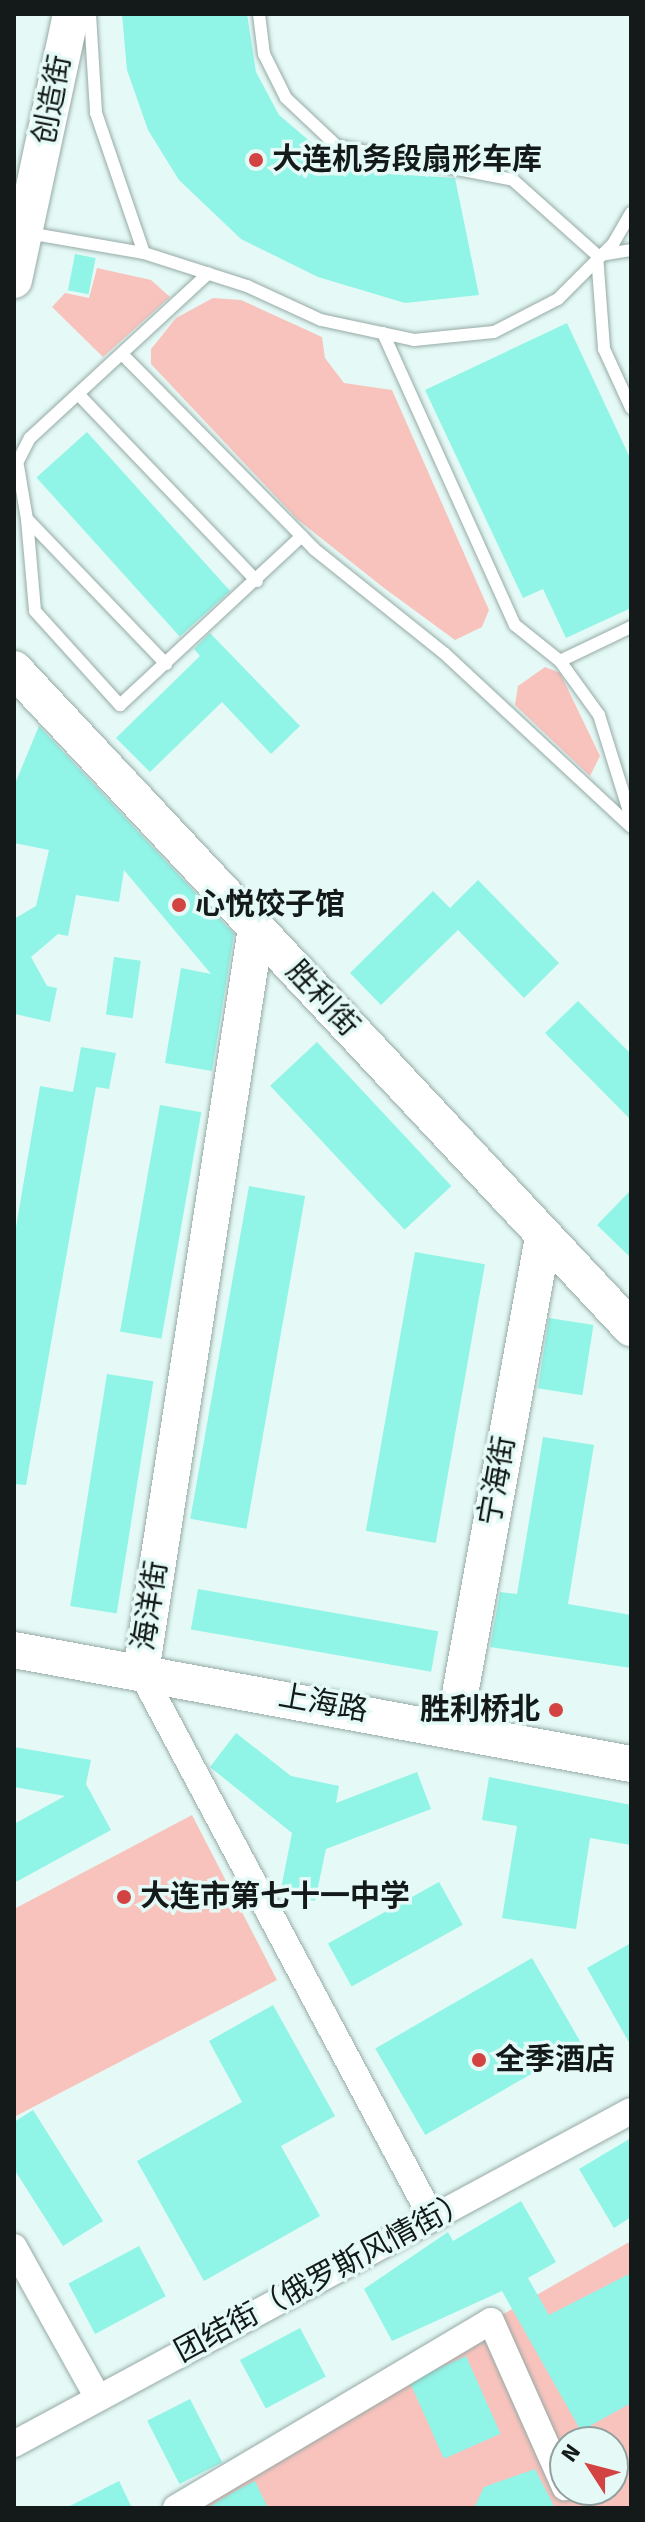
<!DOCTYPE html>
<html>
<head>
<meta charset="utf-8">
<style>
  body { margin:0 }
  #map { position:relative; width:645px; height:2522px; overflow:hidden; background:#e5faf6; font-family:Signika,"Noto Sans SC",sans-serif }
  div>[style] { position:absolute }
  .green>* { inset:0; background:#f9c3bd }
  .building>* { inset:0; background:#90f4e6; transform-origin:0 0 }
  .roads { filter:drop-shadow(0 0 2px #96aaa6) drop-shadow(0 0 2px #96aaa6) }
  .lane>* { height:12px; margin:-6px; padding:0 6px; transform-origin:6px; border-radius:6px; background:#fff }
  .street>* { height:26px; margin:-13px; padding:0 13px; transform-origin:13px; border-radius:13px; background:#fff }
  .secondary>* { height:36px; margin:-18px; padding:0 18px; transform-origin:18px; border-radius:18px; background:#fff }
  .dots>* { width:22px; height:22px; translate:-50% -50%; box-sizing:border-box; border:4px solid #e5faf6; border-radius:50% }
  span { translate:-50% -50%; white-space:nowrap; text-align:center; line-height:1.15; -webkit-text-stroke:7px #e5faf6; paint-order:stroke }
  .street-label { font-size:30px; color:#131a19 }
  .poi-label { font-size:30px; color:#131a19; font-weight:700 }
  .left { translate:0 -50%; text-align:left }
  .right { translate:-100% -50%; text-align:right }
  .frame { position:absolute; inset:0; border:16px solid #131a19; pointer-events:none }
  .north { position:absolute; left:549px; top:2426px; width:80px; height:80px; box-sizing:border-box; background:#e5faf6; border:2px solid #91a09e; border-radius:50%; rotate:306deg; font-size:22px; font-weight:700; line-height:32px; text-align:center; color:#131a19 }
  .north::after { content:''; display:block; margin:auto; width:28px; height:36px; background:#d24341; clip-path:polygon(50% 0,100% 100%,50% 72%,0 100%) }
</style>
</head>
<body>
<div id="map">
  <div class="green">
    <div style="clip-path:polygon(97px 268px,151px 280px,170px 297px,103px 357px,52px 307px,65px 293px,89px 298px)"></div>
    <div style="clip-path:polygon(213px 298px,241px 300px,322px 337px,325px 358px,344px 383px,392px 390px,489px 610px,482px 627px,455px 640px,384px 588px,297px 519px,151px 364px,151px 349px,176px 318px)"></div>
    <div style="clip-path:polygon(545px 667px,560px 673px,600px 756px,590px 776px,515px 705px,518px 686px)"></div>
    <div style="clip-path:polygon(192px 1815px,277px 1980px,14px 2117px,14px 1909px)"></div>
    <div style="clip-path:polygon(evenodd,631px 2241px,631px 2508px,176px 2508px,491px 2321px,631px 2241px,565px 2442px,613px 2442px,613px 2490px,565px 2490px,565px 2442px)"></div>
  </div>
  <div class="building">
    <div style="clip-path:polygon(122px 14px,247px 14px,256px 72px,279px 115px,319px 149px,375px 173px,455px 178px,479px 295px,405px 303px,318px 277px,241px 239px,179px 180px,148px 130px,127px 70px)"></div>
    <div style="left:75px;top:254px;width:21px;height:37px;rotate:11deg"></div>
    <div style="clip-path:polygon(567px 323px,631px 460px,631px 608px,566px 638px,543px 589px,523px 598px,425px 390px)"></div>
    <div style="left:87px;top:432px;width:214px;height:68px;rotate:48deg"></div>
    <div style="clip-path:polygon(210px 633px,300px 726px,271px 754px,222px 702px,150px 772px,116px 738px,200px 656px,194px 649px)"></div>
    <div style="clip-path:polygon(39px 726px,234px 934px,212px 1071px,165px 1063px,181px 968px,211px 974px,124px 870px,119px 902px,76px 895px,68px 936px,58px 934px,31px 957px,47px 986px,57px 988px,50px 1022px,15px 1014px,14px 919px,36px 906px,49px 850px,14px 843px,14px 786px)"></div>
    <div style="clip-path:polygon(478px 880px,559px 963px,524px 998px,458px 930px,381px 1005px,350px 973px,433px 891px,450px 908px)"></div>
    <div style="left:114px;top:957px;width:27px;height:58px;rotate:8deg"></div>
    <div style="clip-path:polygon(578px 1001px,631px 1054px,631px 1120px,545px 1033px)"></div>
    <div style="left:317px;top:1042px;width:197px;height:64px;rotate:47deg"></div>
    <div style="clip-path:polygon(81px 1047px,116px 1053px,109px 1089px,96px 1087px,26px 1485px,14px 1484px,14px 1239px,40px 1086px,73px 1092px)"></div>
    <div style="left:160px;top:1105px;width:42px;height:230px;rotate:10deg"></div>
    <div style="left:249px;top:1186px;width:57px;height:338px;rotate:10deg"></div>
    <div style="clip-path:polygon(631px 1190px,631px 1258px,597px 1225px)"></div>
    <div style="left:415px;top:1252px;width:71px;height:283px;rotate:10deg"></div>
    <div style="left:549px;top:1318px;width:45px;height:71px;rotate:9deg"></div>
    <div style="left:107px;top:1374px;width:47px;height:235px;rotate:9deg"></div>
    <div style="clip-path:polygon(543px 1437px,594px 1445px,568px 1604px,631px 1615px,631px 1668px,490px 1647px,500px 1592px,517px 1594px)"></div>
    <div style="left:198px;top:1589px;width:244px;height:41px;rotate:10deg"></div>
    <div style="clip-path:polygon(236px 1733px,291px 1776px,339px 1786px,336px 1803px,417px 1772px,431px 1809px,326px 1849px,315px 1901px,280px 1894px,292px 1833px,210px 1767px)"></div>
    <div style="clip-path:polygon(14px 1747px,91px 1760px,86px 1784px,111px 1830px,14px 1883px,14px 1824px,65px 1796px,14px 1787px)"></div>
    <div style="clip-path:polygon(489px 1777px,631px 1805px,631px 1845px,590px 1838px,576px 1929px,502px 1918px,517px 1826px,482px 1820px)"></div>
    <div style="left:439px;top:1882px;width:49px;height:127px;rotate:61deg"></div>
    <div style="clip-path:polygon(631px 1943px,631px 2046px,587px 1968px)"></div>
    <div style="left:532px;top:1958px;width:100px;height:181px;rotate:60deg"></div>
    <div style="clip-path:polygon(273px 2005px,335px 2116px,281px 2146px,320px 2216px,204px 2281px,137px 2161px,242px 2102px,209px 2041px)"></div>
    <div style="clip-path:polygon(33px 2110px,103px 2221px,63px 2246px,14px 2169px,14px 2122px)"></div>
    <div style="clip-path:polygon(631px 2138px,631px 2217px,614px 2228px,579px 2169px)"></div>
    <div style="clip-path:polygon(521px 2201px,556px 2262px,528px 2278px,549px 2315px,631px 2273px,631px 2403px,581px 2431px,502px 2291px,392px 2341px,364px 2289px,448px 2232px,453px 2241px)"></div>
    <div style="left:139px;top:2246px;width:57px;height:80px;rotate:62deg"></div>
    <div style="left:300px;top:2328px;width:55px;height:68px;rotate:62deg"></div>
    <div style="left:466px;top:2356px;width:85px;height:62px;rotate:66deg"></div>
    <div style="left:190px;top:2399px;width:71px;height:48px;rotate:63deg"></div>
    <div style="clip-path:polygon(535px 2469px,555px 2508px,474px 2508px,484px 2487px)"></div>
    <div style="clip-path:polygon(119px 2481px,132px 2508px,66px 2508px)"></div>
    <div style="clip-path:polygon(255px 2481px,268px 2508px,207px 2508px,237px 2490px)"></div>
  </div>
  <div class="roads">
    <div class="lane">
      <div style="left:90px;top:14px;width:99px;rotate:86.5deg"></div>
      <div style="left:96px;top:113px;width:148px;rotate:71.1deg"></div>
      <div style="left:259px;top:14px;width:40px;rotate:82.9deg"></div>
      <div style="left:264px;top:54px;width:49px;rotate:63.4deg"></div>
      <div style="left:286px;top:98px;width:70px;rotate:43.3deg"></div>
      <div style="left:337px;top:146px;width:179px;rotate:10.9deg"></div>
      <div style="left:513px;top:180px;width:113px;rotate:41.8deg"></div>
      <div style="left:597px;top:255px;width:94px;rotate:85.7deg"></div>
      <div style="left:604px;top:349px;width:65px;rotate:65.4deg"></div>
      <div style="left:28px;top:233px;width:118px;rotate:9.8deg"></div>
      <div style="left:144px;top:253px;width:108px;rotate:17.8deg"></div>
      <div style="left:247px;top:286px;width:81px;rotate:24.7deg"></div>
      <div style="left:321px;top:320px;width:95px;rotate:12.1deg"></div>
      <div style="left:414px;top:340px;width:80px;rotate:-5.7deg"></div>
      <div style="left:494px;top:332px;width:72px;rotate:-27.3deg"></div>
      <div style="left:558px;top:299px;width:78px;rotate:-45deg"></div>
      <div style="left:613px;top:244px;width:36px;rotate:-60deg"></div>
      <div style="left:600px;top:255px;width:31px;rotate:-9deg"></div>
      <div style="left:383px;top:333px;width:320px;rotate:65.7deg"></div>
      <div style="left:515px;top:625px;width:58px;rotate:38.7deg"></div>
      <div style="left:560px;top:661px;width:67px;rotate:54.2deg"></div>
      <div style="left:599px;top:715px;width:108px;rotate:72.7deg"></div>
      <div style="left:124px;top:356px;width:271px;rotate:45.4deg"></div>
      <div style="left:314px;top:549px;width:166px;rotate:38.7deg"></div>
      <div style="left:444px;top:653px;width:255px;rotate:42.9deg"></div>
      <div style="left:80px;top:396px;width:256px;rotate:46.3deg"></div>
      <div style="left:18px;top:466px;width:54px;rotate:80.4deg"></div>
      <div style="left:27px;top:519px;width:201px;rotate:46.2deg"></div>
      <div style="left:14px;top:469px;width:35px;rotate:-63deg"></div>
      <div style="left:30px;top:438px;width:243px;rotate:-42.7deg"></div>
      <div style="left:27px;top:519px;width:92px;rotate:85deg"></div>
      <div style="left:35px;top:611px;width:127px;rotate:47.9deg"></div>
      <div style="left:120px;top:705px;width:248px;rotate:-42.9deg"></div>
      <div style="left:560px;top:661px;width:79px;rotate:-25.6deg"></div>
    </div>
    <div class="street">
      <div style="left:141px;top:1672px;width:619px;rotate:61.94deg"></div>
      <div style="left:14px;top:2247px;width:173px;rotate:60.9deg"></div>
      <div style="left:14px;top:2444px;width:701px;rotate:-28.36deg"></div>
      <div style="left:176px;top:2508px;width:366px;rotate:-30.7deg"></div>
      <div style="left:491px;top:2321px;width:182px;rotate:66deg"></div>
    </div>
    <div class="secondary">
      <div style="left:14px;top:280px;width:272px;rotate:-77.9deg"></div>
      <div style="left:14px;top:669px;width:903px;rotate:46.89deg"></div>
      <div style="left:14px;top:1650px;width:627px;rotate:10.47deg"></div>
      <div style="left:141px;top:1672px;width:753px;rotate:-81.21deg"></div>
      <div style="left:454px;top:1727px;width:500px;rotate:-79.7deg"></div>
    </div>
  </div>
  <div class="dots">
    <div style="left:256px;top:160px;background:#d24341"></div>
    <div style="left:179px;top:905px;background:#d24341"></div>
    <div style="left:556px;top:1710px;background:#d24341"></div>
    <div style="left:124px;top:1897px;background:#d24341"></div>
    <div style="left:479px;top:2060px;background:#d24341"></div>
  </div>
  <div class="street-label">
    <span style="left:53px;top:100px;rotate:-79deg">创造街</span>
    <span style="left:322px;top:999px;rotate:47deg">胜利街</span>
    <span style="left:498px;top:1481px;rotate:-80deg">宁海街</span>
    <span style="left:151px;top:1606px;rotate:-81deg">海洋街</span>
    <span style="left:323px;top:1704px;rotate:10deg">上海路</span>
    <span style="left:323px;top:2277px;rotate:-28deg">团结街（俄罗斯风情街）</span>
  </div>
  <div class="poi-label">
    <span class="left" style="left:272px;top:160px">大连机务段扇形车库</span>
    <span class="left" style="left:195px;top:905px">心悦饺子馆</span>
    <span class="right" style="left:540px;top:1710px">胜利桥北</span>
    <span class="left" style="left:140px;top:1897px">大连市第七十一中学</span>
    <span class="left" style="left:495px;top:2060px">全季酒店</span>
  </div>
  <div class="frame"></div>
  <div class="north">N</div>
</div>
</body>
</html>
